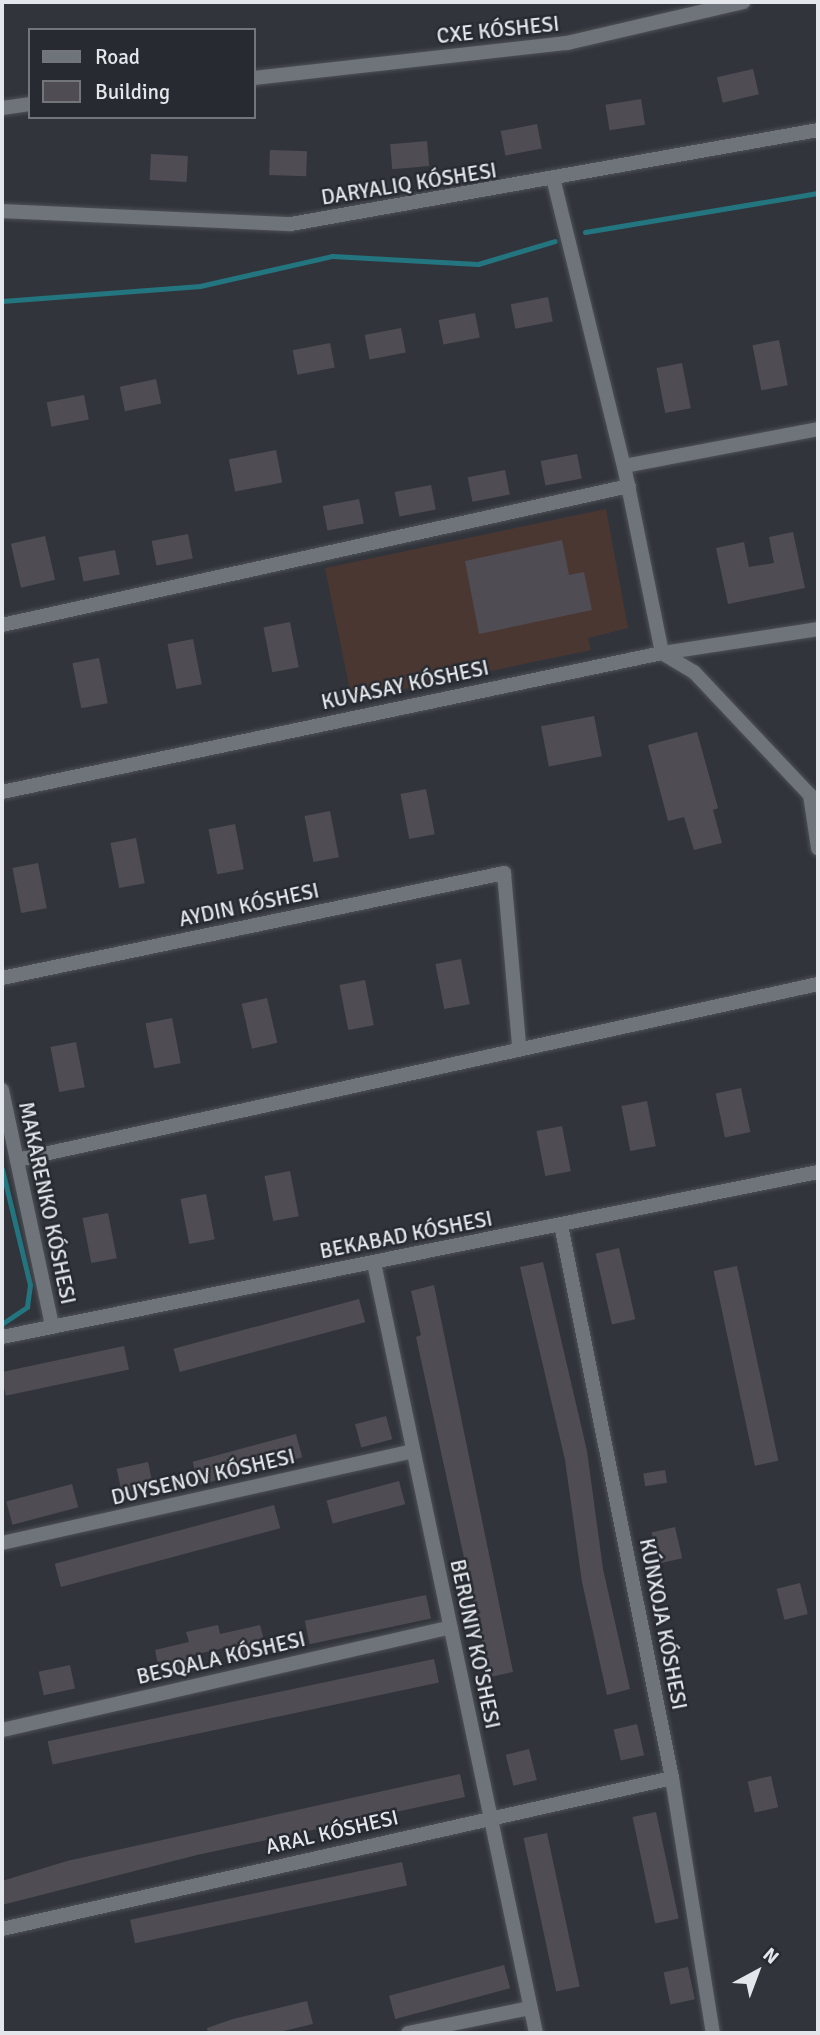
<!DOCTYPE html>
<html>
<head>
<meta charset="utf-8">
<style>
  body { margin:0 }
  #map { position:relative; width:820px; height:2035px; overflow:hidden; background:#31353b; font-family:Signika,sans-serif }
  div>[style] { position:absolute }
  .education>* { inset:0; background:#4b3732 }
  .stream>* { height:5px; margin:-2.5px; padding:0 2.5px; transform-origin:2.5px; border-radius:2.5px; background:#23757f }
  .building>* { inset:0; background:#4f4c53; transform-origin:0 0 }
  .roads { filter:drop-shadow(0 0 2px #4e5156) drop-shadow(0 0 2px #4e5156) }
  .minor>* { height:14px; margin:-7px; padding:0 7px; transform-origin:7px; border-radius:7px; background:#6f737a }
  span { translate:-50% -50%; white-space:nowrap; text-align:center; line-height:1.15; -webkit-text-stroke:5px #272b31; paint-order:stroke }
  .street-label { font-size:21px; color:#e3e6ea }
  .frame { position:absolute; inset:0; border:4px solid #e3e6ea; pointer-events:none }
  .legend { position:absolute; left:28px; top:28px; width:228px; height:91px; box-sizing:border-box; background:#272b31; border:2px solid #72767b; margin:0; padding:9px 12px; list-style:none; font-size:21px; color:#e3e6ea }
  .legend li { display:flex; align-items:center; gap:14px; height:35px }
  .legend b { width:35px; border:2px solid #72767b }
  .north { position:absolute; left:722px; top:1937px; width:70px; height:70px; -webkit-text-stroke:5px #272b31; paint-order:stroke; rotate:41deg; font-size:19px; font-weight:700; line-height:28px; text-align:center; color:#e3e6ea }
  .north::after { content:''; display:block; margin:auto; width:24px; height:32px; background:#e3e6ea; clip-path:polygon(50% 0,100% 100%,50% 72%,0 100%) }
</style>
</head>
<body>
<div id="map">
  <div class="education">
    <div style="clip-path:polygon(606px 509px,628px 628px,588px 638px,591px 650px,352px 700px,325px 568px)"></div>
  </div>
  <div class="stream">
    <div style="left:585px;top:232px;width:236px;rotate:-9.5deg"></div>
    <div style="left:2px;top:301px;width:199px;rotate:-4.3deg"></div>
    <div style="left:200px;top:286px;width:135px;rotate:-12.8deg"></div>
    <div style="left:332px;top:256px;width:146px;rotate:3.1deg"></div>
    <div style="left:478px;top:264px;width:80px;rotate:-16.6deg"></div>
    <div style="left:2px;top:1169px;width:119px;rotate:76.4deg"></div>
    <div style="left:30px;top:1285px;width:22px;rotate:98deg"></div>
    <div style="left:27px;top:1307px;width:30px;rotate:146deg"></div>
  </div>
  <div class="building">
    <div style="left:753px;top:69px;width:26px;height:37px;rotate:77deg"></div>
    <div style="left:641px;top:99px;width:26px;height:36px;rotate:81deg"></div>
    <div style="left:537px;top:124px;width:25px;height:37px;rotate:79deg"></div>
    <div style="left:427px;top:141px;width:25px;height:37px;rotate:85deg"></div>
    <div style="left:270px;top:150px;width:37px;height:25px;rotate:2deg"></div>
    <div style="left:151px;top:154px;width:37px;height:26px;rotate:3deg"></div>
    <div style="left:548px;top:297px;width:25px;height:38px;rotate:79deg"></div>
    <div style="left:475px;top:313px;width:25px;height:37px;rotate:79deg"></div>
    <div style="left:401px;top:328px;width:25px;height:37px;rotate:79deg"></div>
    <div style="left:779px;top:340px;width:46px;height:27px;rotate:79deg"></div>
    <div style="left:330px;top:343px;width:25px;height:38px;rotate:79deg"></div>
    <div style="left:682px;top:363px;width:46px;height:26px;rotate:79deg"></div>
    <div style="left:156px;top:379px;width:25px;height:37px;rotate:78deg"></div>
    <div style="left:84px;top:395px;width:25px;height:38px;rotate:79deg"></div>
    <div style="left:276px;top:450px;width:33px;height:48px;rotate:79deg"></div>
    <div style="left:577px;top:454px;width:25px;height:37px;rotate:79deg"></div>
    <div style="left:505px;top:470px;width:25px;height:38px;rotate:79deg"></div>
    <div style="left:431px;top:485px;width:25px;height:37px;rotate:79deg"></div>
    <div style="left:359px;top:499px;width:25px;height:37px;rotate:79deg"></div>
    <div style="clip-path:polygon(793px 532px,805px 588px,728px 604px,716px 548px,744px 542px,749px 567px,774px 563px,769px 537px)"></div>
    <div style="left:188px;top:534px;width:25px;height:37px;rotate:79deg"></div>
    <div style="left:45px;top:536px;width:45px;height:35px;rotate:77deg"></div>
    <div style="clip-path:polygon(562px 540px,569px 575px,584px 572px,592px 610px,479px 634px,465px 561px)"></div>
    <div style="left:115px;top:550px;width:25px;height:37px;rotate:79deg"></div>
    <div style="left:290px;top:622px;width:46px;height:27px;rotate:79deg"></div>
    <div style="left:193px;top:639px;width:46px;height:26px;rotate:79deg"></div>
    <div style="left:99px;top:658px;width:46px;height:27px;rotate:79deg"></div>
    <div style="left:594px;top:716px;width:41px;height:54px;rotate:79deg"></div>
    <div style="clip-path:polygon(697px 732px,718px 808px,713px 810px,722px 843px,694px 850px,684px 817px,668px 821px,648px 745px)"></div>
    <div style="left:426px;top:789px;width:46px;height:26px;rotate:79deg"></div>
    <div style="left:330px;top:811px;width:47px;height:26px;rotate:79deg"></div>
    <div style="left:235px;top:824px;width:46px;height:27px;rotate:79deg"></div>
    <div style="left:136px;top:838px;width:46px;height:26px;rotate:79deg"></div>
    <div style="left:38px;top:863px;width:46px;height:26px;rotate:79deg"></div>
    <div style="left:461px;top:959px;width:46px;height:26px;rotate:79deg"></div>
    <div style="left:365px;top:980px;width:46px;height:26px;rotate:79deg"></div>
    <div style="left:267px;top:998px;width:46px;height:26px;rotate:77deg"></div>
    <div style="left:172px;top:1018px;width:46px;height:27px;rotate:79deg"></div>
    <div style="left:76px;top:1042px;width:46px;height:26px;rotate:79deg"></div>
    <div style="left:741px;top:1088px;width:45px;height:26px;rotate:78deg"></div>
    <div style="left:647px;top:1101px;width:46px;height:26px;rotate:79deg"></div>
    <div style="left:562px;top:1126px;width:46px;height:26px;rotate:79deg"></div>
    <div style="left:290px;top:1171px;width:46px;height:26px;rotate:79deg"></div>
    <div style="left:206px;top:1194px;width:46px;height:26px;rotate:79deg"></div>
    <div style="left:108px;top:1213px;width:46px;height:26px;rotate:79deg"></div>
    <div style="left:619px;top:1248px;width:73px;height:24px;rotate:77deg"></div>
    <div style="clip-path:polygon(543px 1262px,587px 1451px,603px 1569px,630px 1689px,607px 1695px,582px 1582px,565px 1460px,520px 1267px)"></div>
    <div style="left:737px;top:1266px;width:199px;height:24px;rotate:78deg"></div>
    <div style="clip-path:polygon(434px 1285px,513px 1672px,490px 1677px,416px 1337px,421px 1335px,411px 1291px)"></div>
    <div style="left:359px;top:1299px;width:24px;height:192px;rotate:75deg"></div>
    <div style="left:124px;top:1346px;width:24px;height:126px;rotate:78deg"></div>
    <div style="left:386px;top:1416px;width:24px;height:32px;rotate:75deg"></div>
    <div style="left:296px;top:1434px;width:24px;height:107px;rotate:75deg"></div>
    <div style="left:148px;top:1462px;width:24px;height:32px;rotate:78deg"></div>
    <div style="left:665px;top:1470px;width:13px;height:22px;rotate:81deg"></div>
    <div style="left:399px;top:1481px;width:24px;height:75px;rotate:75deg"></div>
    <div style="left:72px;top:1484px;width:24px;height:68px;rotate:75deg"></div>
    <div style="left:274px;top:1505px;width:24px;height:227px;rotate:75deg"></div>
    <div style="left:675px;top:1527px;width:32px;height:24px;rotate:77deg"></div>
    <div style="left:800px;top:1583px;width:32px;height:24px;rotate:76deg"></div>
    <div style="left:426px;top:1595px;width:24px;height:124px;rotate:78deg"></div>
    <div style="clip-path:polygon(218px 1625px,220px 1634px,260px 1625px,266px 1648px,235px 1655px,232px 1646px,189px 1656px,191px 1666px,160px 1674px,155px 1650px,189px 1642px,186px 1632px)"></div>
    <div style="left:434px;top:1659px;width:24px;height:395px;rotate:78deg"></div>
    <div style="left:70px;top:1665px;width:24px;height:32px;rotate:78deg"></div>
    <div style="left:637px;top:1724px;width:32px;height:24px;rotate:77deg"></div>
    <div style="left:529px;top:1749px;width:32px;height:24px;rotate:76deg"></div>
    <div style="clip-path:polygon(460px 1774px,465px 1797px,197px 1855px,2px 1905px,2px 1881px,67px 1861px)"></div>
    <div style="left:771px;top:1776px;width:32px;height:24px;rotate:77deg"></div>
    <div style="left:656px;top:1812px;width:109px;height:24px;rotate:78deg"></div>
    <div style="left:547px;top:1833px;width:157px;height:24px;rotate:78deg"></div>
    <div style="left:402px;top:1862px;width:24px;height:278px;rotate:78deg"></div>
    <div style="left:504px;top:1965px;width:24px;height:119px;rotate:75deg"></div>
    <div style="left:688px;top:1967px;width:33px;height:25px;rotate:78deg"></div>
    <div style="clip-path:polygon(307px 2001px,313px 2024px,275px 2033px,208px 2033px,207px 2028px,233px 2019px)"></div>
  </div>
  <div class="roads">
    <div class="minor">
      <div style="left:254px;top:78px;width:315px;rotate:-6.4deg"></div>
      <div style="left:567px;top:43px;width:181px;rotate:-13.1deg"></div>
      <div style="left:2px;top:108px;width:28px;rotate:-8deg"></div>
      <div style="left:554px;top:182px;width:292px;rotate:76.2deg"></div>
      <div style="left:624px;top:466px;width:191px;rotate:78.5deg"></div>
      <div style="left:662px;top:653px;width:37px;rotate:31deg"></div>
      <div style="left:694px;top:672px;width:169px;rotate:46.7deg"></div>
      <div style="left:810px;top:795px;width:54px;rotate:81.4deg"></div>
      <div style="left:2px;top:211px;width:289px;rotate:2.6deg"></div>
      <div style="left:291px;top:224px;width:535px;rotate:-10.11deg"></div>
      <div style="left:624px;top:466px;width:197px;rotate:-10.8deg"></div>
      <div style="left:2px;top:625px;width:642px;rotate:-12.5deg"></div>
      <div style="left:2px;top:792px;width:674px;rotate:-11.89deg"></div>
      <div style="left:662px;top:653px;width:158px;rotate:-8.7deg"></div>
      <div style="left:2px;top:978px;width:513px;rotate:-11.81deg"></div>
      <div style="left:504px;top:873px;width:174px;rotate:85deg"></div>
      <div style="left:2px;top:1090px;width:240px;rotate:78deg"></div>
      <div style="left:17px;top:1160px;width:820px;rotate:-12.39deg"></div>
      <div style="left:561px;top:1225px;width:564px;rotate:78.65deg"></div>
      <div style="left:672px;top:1778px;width:258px;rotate:80.9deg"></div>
      <div style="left:374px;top:1263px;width:787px;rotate:78.12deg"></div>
      <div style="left:2px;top:1337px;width:833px;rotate:-11.43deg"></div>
      <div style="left:2px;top:1543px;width:421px;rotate:-12.6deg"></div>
      <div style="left:2px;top:1730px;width:460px;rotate:-12.9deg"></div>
      <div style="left:2px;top:1929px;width:687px;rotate:-12.7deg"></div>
      <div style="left:408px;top:2033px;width:125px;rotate:-11.6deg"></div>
    </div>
  </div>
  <div class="street-label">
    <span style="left:498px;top:30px;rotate:-6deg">CXE KÓSHESI</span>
    <span style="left:409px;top:184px;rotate:-9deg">DARYALIQ KÓSHESI</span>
    <span style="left:405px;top:685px;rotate:-12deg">KUVASAY KÓSHESI</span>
    <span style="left:249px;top:905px;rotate:-12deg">AYDIN KÓSHESI</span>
    <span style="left:47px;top:1203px;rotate:78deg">MAKARENKO KÓSHESI</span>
    <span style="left:406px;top:1235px;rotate:-11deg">BEKABAD KÓSHESI</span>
    <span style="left:203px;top:1477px;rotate:-13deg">DUYSENOV KÓSHESI</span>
    <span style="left:663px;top:1624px;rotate:79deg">KÚNXOJA KÓSHESI</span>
    <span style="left:475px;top:1644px;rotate:78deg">BERUNIY KO'SHESI</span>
    <span style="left:221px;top:1658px;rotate:-13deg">BESQALA KÓSHESI</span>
    <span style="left:332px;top:1832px;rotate:-13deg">ARAL KÓSHESI</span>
  </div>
  <div class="frame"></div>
  <ul class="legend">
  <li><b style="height:9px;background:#6f737a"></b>Road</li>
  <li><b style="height:19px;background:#4f4c53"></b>Building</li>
  </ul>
  <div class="north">N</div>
</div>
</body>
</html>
